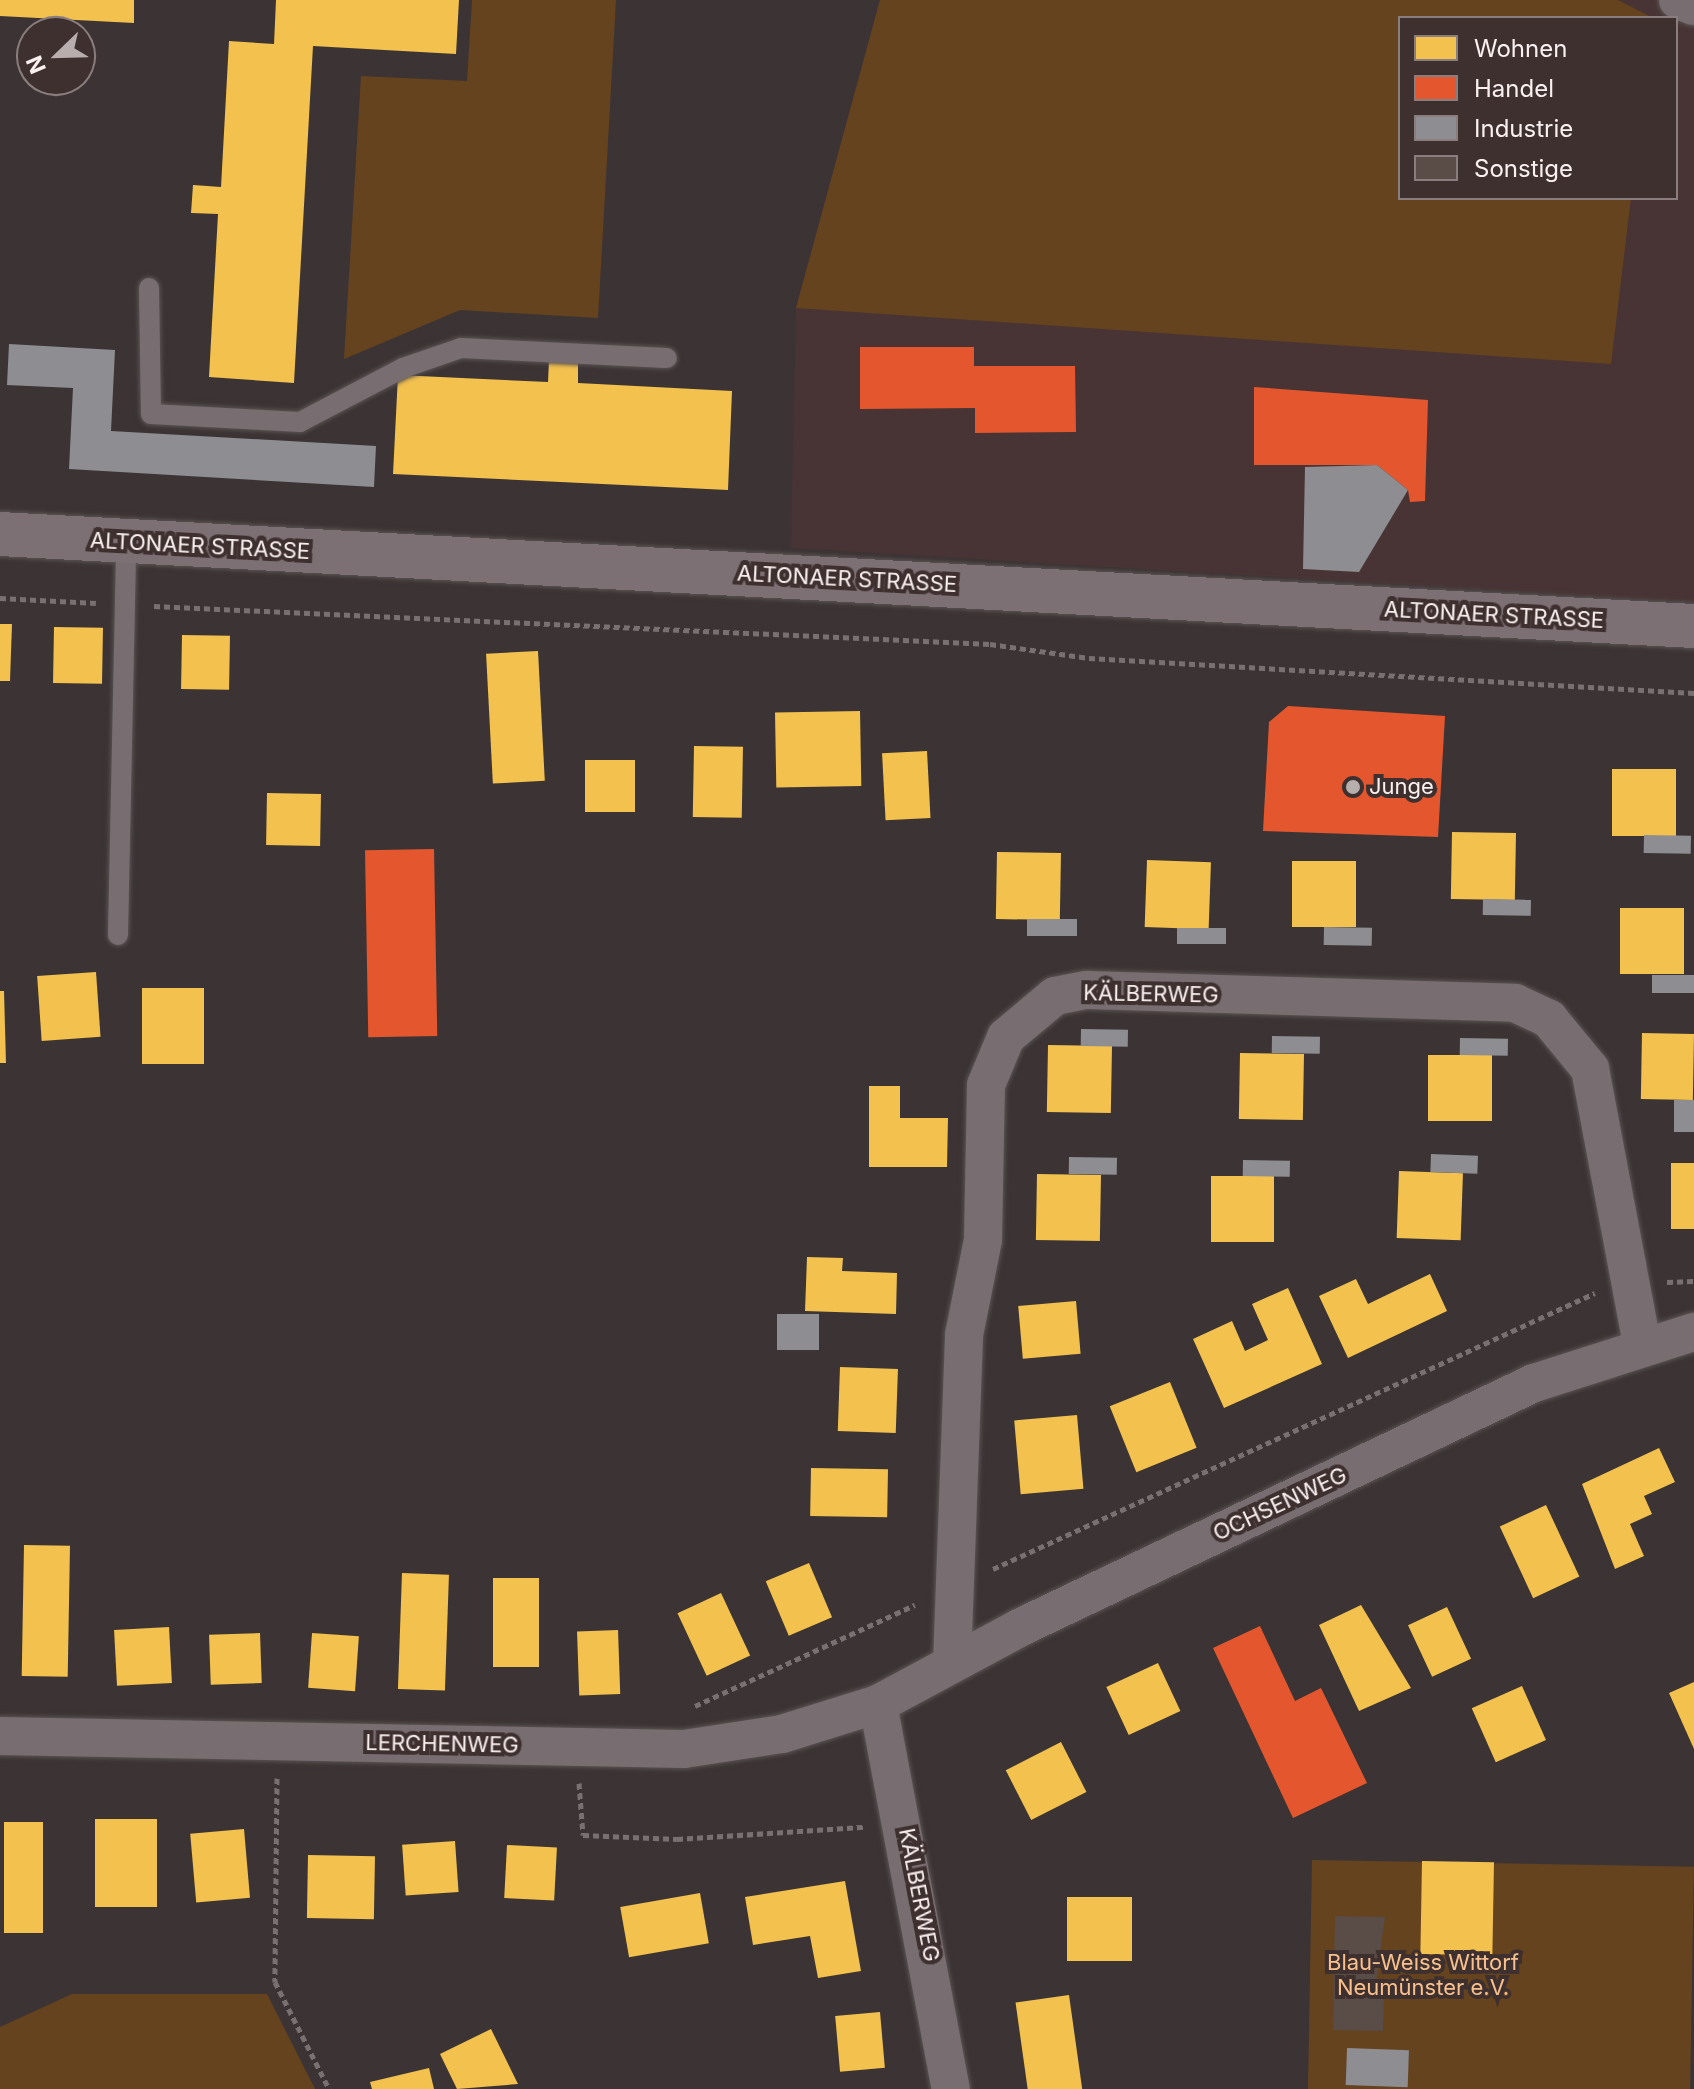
<!DOCTYPE html>
<html>
<head>
<meta charset="utf-8">
<style>
  body { margin:0 }
  #map { position:relative; width:1694px; height:2089px; overflow:hidden; background:#3c3434; font-family:Inter,sans-serif }
  div>[style] { position:absolute }
  .built>* { inset:0; background:#483434 }
  .green>* { inset:0; background:#65431e; transform-origin:0 0 }
  .homes>* { inset:0; background:#f2c14e; transform-origin:0 0 }
  .shops>* { inset:0; background:#e4572e; transform-origin:0 0 }
  .industry>* { inset:0; background:#8d8d92; transform-origin:0 0 }
  .building>* { inset:0; background:#5a4c47 }
  .path>* { height:5px; margin-top:-2.5px; transform-origin:0; background:repeating-linear-gradient(90deg,#787071 0 6px,transparent 0 10px) }
  .roads { filter:drop-shadow(0 0 2px #5a5353) drop-shadow(0 0 2px #5a5353) }
  .service>* { height:20px; margin:-10px; padding:0 10px; transform-origin:10px; border-radius:10px; background:#786e71 }
  .minor>* { height:38px; margin:-19px; padding:0 19px; transform-origin:19px; border-radius:19px; background:#786e71 }
  .secondary>* { height:44px; margin:-22px; padding:0 22px; transform-origin:22px; border-radius:22px; background:#7c7074 }
  .dots>* { width:22px; height:22px; translate:-50% -50%; box-sizing:border-box; border:4px solid #3f3030; border-radius:50% }
  span { translate:-50% -50%; white-space:nowrap; text-align:center; line-height:1.15; -webkit-text-stroke:8px #3f3030; paint-order:stroke }
  .street-label { font-size:22px; color:#faf0f0 }
  .poi-label { font-size:22px; color:#faf0f0 }
  .left { translate:0 -50%; text-align:left }
  .park-label { font-size:22px; color:#f8c18c }
  .legend { position:absolute; left:1398px; top:16px; width:280px; height:184px; box-sizing:border-box; background:#3f3030; border:2px solid #8a7d7d; margin:0; padding:10px 14px; list-style:none; font-size:24px; color:#faf0f0 }
  .legend li { display:flex; align-items:center; gap:16px; height:40px }
  .legend b { width:40px; border:2px solid #8a7d7d }
  .north { position:absolute; left:16px; top:16px; width:80px; height:80px; box-sizing:border-box; background:#3f3030; border:2px solid #8a7d7d; border-radius:50%; rotate:247deg; font-size:22px; font-weight:700; line-height:32px; text-align:center; color:#faf0f0 }
  .north::after { content:''; display:block; margin:auto; width:28px; height:36px; background:#b8aeae; clip-path:polygon(50% 0,100% 100%,50% 72%,0 100%) }
</style>
</head>
<body>
<div id="map">
  <div class="built">
    <div style="clip-path:polygon(evenodd,880px 0,1694px 0,1694px 602px,791px 548px,796px 308px,880px 0,1400px 18px,1676px 18px,1676px 198px,1400px 198px,1400px 18px)"></div>
  </div>
  <div class="green">
    <div style="clip-path:polygon(472px 0,616px 0,598px 318px,460px 310px,344px 359px,361px 76px,467px 81px)"></div>
    <div style="clip-path:polygon(880px 0,1618px 0,1653px 18px,1400px 18px,1400px 198px,1631px 198px,1611px 364px,796px 308px)"></div>
    <div style="left:1312px;top:1860px;width:382px;height:229px;rotate:1deg"></div>
    <div style="clip-path:polygon(72px 1994px,267px 1994px,315px 2089px,0 2089px,0 2027px)"></div>
  </div>
  <div class="homes">
    <div style="clip-path:polygon(0 0,134px 0,134px 23px,0 16px)"></div>
    <div style="clip-path:polygon(276px 0,459px 0,456px 54px,313px 46px,294px 383px,209px 377px,218px 214px,191px 213px,193px 185px,221px 187px,229px 41px,274px 44px)"></div>
    <div style="clip-path:polygon(549px 360px,578px 362px,578px 383px,732px 391px,728px 490px,393px 474px,398px 375px,548px 382px)"></div>
    <div style="clip-path:polygon(0 624px,12px 624px,10px 681px,0 681px)"></div>
    <div style="left:54px;top:627px;width:49px;height:56px;rotate:1deg"></div>
    <div style="left:182px;top:635px;width:48px;height:54px;rotate:1deg"></div>
    <div style="left:538px;top:651px;width:130px;height:52px;rotate:87deg"></div>
    <div style="left:860px;top:711px;width:75px;height:85px;rotate:89deg"></div>
    <div style="left:694px;top:746px;width:49px;height:71px;rotate:1deg"></div>
    <div style="left:927px;top:751px;width:67px;height:45px;rotate:87deg"></div>
    <div style="left:585px;top:760px;width:50px;height:52px"></div>
    <div style="left:1612px;top:769px;width:64px;height:67px"></div>
    <div style="left:267px;top:793px;width:54px;height:52px;rotate:1deg"></div>
    <div style="left:1452px;top:832px;width:64px;height:67px;rotate:1deg"></div>
    <div style="left:997px;top:852px;width:64px;height:67px;rotate:1deg"></div>
    <div style="left:1147px;top:860px;width:64px;height:67px;rotate:2deg"></div>
    <div style="left:1292px;top:861px;width:64px;height:66px"></div>
    <div style="left:1620px;top:908px;width:64px;height:66px"></div>
    <div style="left:96px;top:972px;width:65px;height:59px;rotate:86deg"></div>
    <div style="left:142px;top:988px;width:62px;height:76px"></div>
    <div style="clip-path:polygon(0 991px,4px 991px,6px 1063px,0 1063px)"></div>
    <div style="left:1642px;top:1033px;width:52px;height:66px;rotate:1deg"></div>
    <div style="left:1048px;top:1045px;width:64px;height:67px;rotate:1deg"></div>
    <div style="left:1240px;top:1053px;width:64px;height:66px;rotate:1deg"></div>
    <div style="left:1428px;top:1055px;width:64px;height:66px"></div>
    <div style="clip-path:polygon(869px 1086px,900px 1086px,900px 1118px,948px 1118px,947px 1167px,869px 1167px)"></div>
    <div style="left:1671px;top:1163px;width:23px;height:66px"></div>
    <div style="left:1399px;top:1171px;width:64px;height:67px;rotate:2deg"></div>
    <div style="left:1037px;top:1174px;width:64px;height:66px;rotate:1deg"></div>
    <div style="left:1211px;top:1176px;width:63px;height:66px"></div>
    <div style="clip-path:polygon(807px 1257px,843px 1258px,842px 1271px,897px 1273px,896px 1314px,805px 1311px)"></div>
    <div style="clip-path:polygon(1430px 1274px,1447px 1311px,1348px 1358px,1319px 1296px,1356px 1279px,1368px 1304px)"></div>
    <div style="clip-path:polygon(1288px 1288px,1322px 1364px,1224px 1408px,1193px 1339px,1232px 1321px,1245px 1351px,1268px 1340px,1252px 1304px)"></div>
    <div style="left:1076px;top:1301px;width:53px;height:58px;rotate:85deg"></div>
    <div style="left:840px;top:1367px;width:58px;height:64px;rotate:2deg"></div>
    <div style="left:1170px;top:1382px;width:71px;height:65px;rotate:68deg"></div>
    <div style="left:1077px;top:1415px;width:74px;height:63px;rotate:85deg"></div>
    <div style="clip-path:polygon(1659px 1448px,1675px 1482px,1644px 1496px,1652px 1514px,1630px 1524px,1644px 1556px,1615px 1569px,1582px 1484px)"></div>
    <div style="left:811px;top:1468px;width:77px;height:48px;rotate:1deg"></div>
    <div style="left:1546px;top:1505px;width:79px;height:51px;rotate:65deg"></div>
    <div style="left:24px;top:1545px;width:46px;height:131px;rotate:1deg"></div>
    <div style="left:809px;top:1563px;width:59px;height:47px;rotate:67deg"></div>
    <div style="left:402px;top:1573px;width:47px;height:116px;rotate:2deg"></div>
    <div style="left:493px;top:1578px;width:46px;height:89px"></div>
    <div style="left:721px;top:1593px;width:69px;height:48px;rotate:65deg"></div>
    <div style="clip-path:polygon(1361px 1605px,1411px 1688px,1359px 1711px,1319px 1625px)"></div>
    <div style="left:1447px;top:1607px;width:57px;height:43px;rotate:65deg"></div>
    <div style="left:169px;top:1627px;width:56px;height:55px;rotate:87deg"></div>
    <div style="left:618px;top:1630px;width:64px;height:41px;rotate:88deg"></div>
    <div style="left:260px;top:1633px;width:50px;height:51px;rotate:88deg"></div>
    <div style="left:312px;top:1633px;width:47px;height:55px;rotate:4deg"></div>
    <div style="left:1158px;top:1663px;width:53px;height:57px;rotate:65deg"></div>
    <div style="clip-path:polygon(1694px 1682px,1694px 1749px,1669px 1693px)"></div>
    <div style="left:1522px;top:1686px;width:59px;height:55px;rotate:66deg"></div>
    <div style="left:1061px;top:1742px;width:56px;height:62px;rotate:63deg"></div>
    <div style="left:95px;top:1819px;width:62px;height:88px"></div>
    <div style="left:4px;top:1822px;width:39px;height:111px"></div>
    <div style="left:244px;top:1829px;width:69px;height:54px;rotate:85deg"></div>
    <div style="left:455px;top:1841px;width:51px;height:53px;rotate:86deg"></div>
    <div style="left:507px;top:1845px;width:50px;height:53px;rotate:3deg"></div>
    <div style="left:308px;top:1855px;width:67px;height:63px;rotate:1deg"></div>
    <div style="left:1422px;top:1861px;width:72px;height:93px;rotate:1deg"></div>
    <div style="clip-path:polygon(845px 1881px,861px 1971px,818px 1978px,810px 1936px,753px 1945px,745px 1897px)"></div>
    <div style="left:700px;top:1893px;width:51px;height:81px;rotate:80deg"></div>
    <div style="left:1067px;top:1897px;width:65px;height:64px"></div>
    <div style="left:1069px;top:1995px;width:95px;height:54px;rotate:82deg"></div>
    <div style="left:880px;top:2012px;width:56px;height:45px;rotate:85deg"></div>
    <div style="clip-path:polygon(491px 2029px,518px 2084px,457px 2089px,440px 2054px)"></div>
    <div style="clip-path:polygon(429px 2068px,434px 2089px,372px 2089px,370px 2082px)"></div>
  </div>
  <div class="shops">
    <div style="clip-path:polygon(860px 347px,974px 347px,974px 366px,1075px 366px,1076px 432px,975px 433px,975px 408px,860px 409px)"></div>
    <div style="clip-path:polygon(1254px 387px,1428px 400px,1425px 501px,1410px 502px,1408px 490px,1377px 465px,1254px 465px)"></div>
    <div style="clip-path:polygon(1288px 706px,1445px 716px,1438px 837px,1263px 831px,1269px 722px)"></div>
    <div style="left:434px;top:849px;width:187px;height:69px;rotate:89deg"></div>
    <div style="clip-path:polygon(1260px 1626px,1295px 1701px,1321px 1688px,1367px 1783px,1293px 1818px,1213px 1648px)"></div>
  </div>
  <div class="industry">
    <div style="clip-path:polygon(9px 344px,115px 350px,111px 431px,376px 446px,374px 487px,69px 469px,73px 388px,7px 385px)"></div>
    <div style="clip-path:polygon(1377px 465px,1408px 490px,1359px 572px,1303px 569px,1305px 467px)"></div>
    <div style="left:1644px;top:835px;width:47px;height:18px;rotate:1deg"></div>
    <div style="left:1483px;top:899px;width:48px;height:16px;rotate:1deg"></div>
    <div style="left:1027px;top:919px;width:50px;height:17px"></div>
    <div style="left:1324px;top:927px;width:48px;height:18px;rotate:1deg"></div>
    <div style="left:1177px;top:928px;width:49px;height:16px"></div>
    <div style="left:1652px;top:975px;width:42px;height:18px"></div>
    <div style="left:1081px;top:1029px;width:47px;height:17px;rotate:1deg"></div>
    <div style="left:1272px;top:1036px;width:48px;height:17px;rotate:1deg"></div>
    <div style="left:1460px;top:1038px;width:48px;height:17px;rotate:1deg"></div>
    <div style="left:1674px;top:1100px;width:20px;height:32px"></div>
    <div style="left:1431px;top:1154px;width:47px;height:18px;rotate:2deg"></div>
    <div style="left:1069px;top:1157px;width:48px;height:17px;rotate:1deg"></div>
    <div style="left:1243px;top:1160px;width:47px;height:16px;rotate:1deg"></div>
    <div style="left:777px;top:1314px;width:42px;height:36px"></div>
    <div style="left:1347px;top:2048px;width:62px;height:37px;rotate:2deg"></div>
  </div>
  <div class="building">
    <div style="clip-path:polygon(1335px 1916px,1385px 1917px,1375px 1990px,1384px 2000px,1383px 2031px,1333px 2030px)"></div>
  </div>
  <div class="path">
    <div style="left:0;top:598px;width:96px;rotate:3deg"></div>
    <div style="left:154px;top:606px;width:837px;rotate:2.6deg"></div>
    <div style="left:990px;top:644px;width:100px;rotate:8deg"></div>
    <div style="left:1089px;top:658px;width:606px;rotate:3.31deg"></div>
    <div style="left:1667px;top:1282px;width:27px;rotate:-2deg"></div>
    <div style="left:993px;top:1569px;width:662px;rotate:-24.63deg"></div>
    <div style="left:695px;top:1706px;width:242px;rotate:-24.7deg"></div>
    <div style="left:277px;top:1778px;width:204px;rotate:90.6deg"></div>
    <div style="left:275px;top:1982px;width:120px;rotate:63.2deg"></div>
    <div style="left:579px;top:1783px;width:52px;rotate:85.6deg"></div>
    <div style="left:583px;top:1835px;width:94px;rotate:2.4deg"></div>
    <div style="left:677px;top:1839px;width:188px;rotate:-3.7deg"></div>
  </div>
  <div class="roads">
    <div class="service">
      <div style="left:149px;top:288px;width:126px;rotate:89.1deg"></div>
      <div style="left:151px;top:414px;width:149px;rotate:3.1deg"></div>
      <div style="left:300px;top:422px;width:116px;rotate:-27.7deg"></div>
      <div style="left:403px;top:368px;width:61px;rotate:-19deg"></div>
      <div style="left:461px;top:348px;width:206px;rotate:2.8deg"></div>
      <div style="left:118px;top:935px;width:393px;rotate:-88.8deg"></div>
    </div>
    <div class="minor">
      <div style="left:1678px;top:0;width:17px;rotate:21deg"></div>
      <div style="left:952px;top:1664px;width:329px;rotate:-87.9deg"></div>
      <div style="left:964px;top:1335px;width:97px;rotate:-78.7deg"></div>
      <div style="left:983px;top:1240px;width:155px;rotate:-88.9deg"></div>
      <div style="left:986px;top:1085px;width:52px;rotate:-67.4deg"></div>
      <div style="left:1006px;top:1037px;width:64px;rotate:-39.9deg"></div>
      <div style="left:1055px;top:996px;width:33px;rotate:-11deg"></div>
      <div style="left:1087px;top:990px;width:428px;rotate:1.7deg"></div>
      <div style="left:1515px;top:1003px;width:38px;rotate:25deg"></div>
      <div style="left:1549px;top:1019px;width:65px;rotate:50.6deg"></div>
      <div style="left:1590px;top:1069px;width:279px;rotate:79.3deg"></div>
      <div style="left:878px;top:1704px;width:392px;rotate:79.3deg"></div>
      <div style="left:0;top:1736px;width:684px;rotate:1.09deg"></div>
      <div style="left:684px;top:1749px;width:99px;rotate:-8.7deg"></div>
      <div style="left:782px;top:1734px;width:101px;rotate:-17.4deg"></div>
      <div style="left:878px;top:1704px;width:162px;rotate:-28.3deg"></div>
      <div style="left:1021px;top:1627px;width:568px;rotate:-25.44deg"></div>
      <div style="left:1534px;top:1383px;width:168px;rotate:-17.7deg"></div>
    </div>
    <div class="secondary">
      <div style="left:0;top:534px;width:1696px;rotate:3.11deg"></div>
    </div>
  </div>
  <div class="dots">
    <div style="left:1353px;top:787px;background:#b8aeae"></div>
  </div>
  <div class="street-label">
    <span style="left:200px;top:546px;rotate:3deg">ALTONAER STRASSE</span>
    <span style="left:847px;top:579px;rotate:3deg">ALTONAER STRASSE</span>
    <span style="left:1494px;top:615px;rotate:3deg">ALTONAER STRASSE</span>
    <span style="left:1151px;top:994px;rotate:1deg">KÄLBERWEG</span>
    <span style="left:1280px;top:1504px;rotate:-25deg">OCHSENWEG</span>
    <span style="left:442px;top:1744px;rotate:1deg">LERCHENWEG</span>
    <span style="left:919px;top:1895px;rotate:79deg">KÄLBERWEG</span>
  </div>
  <div class="poi-label">
    <span class="left" style="left:1369px;top:787px">Junge</span>
  </div>
  <div class="park-label">
    <span style="left:1423px;top:1975px">Blau-Weiss Wittorf<br>Neumünster e.V.</span>
  </div>
  <ul class="legend">
  <li><b style="height:22px;background:#f2c14e"></b>Wohnen</li>
  <li><b style="height:22px;background:#e4572e"></b>Handel</li>
  <li><b style="height:22px;background:#8d8d92"></b>Industrie</li>
  <li><b style="height:22px;background:#5a4c47"></b>Sonstige</li>
  </ul>
  <div class="north">N</div>
</div>
</body>
</html>
